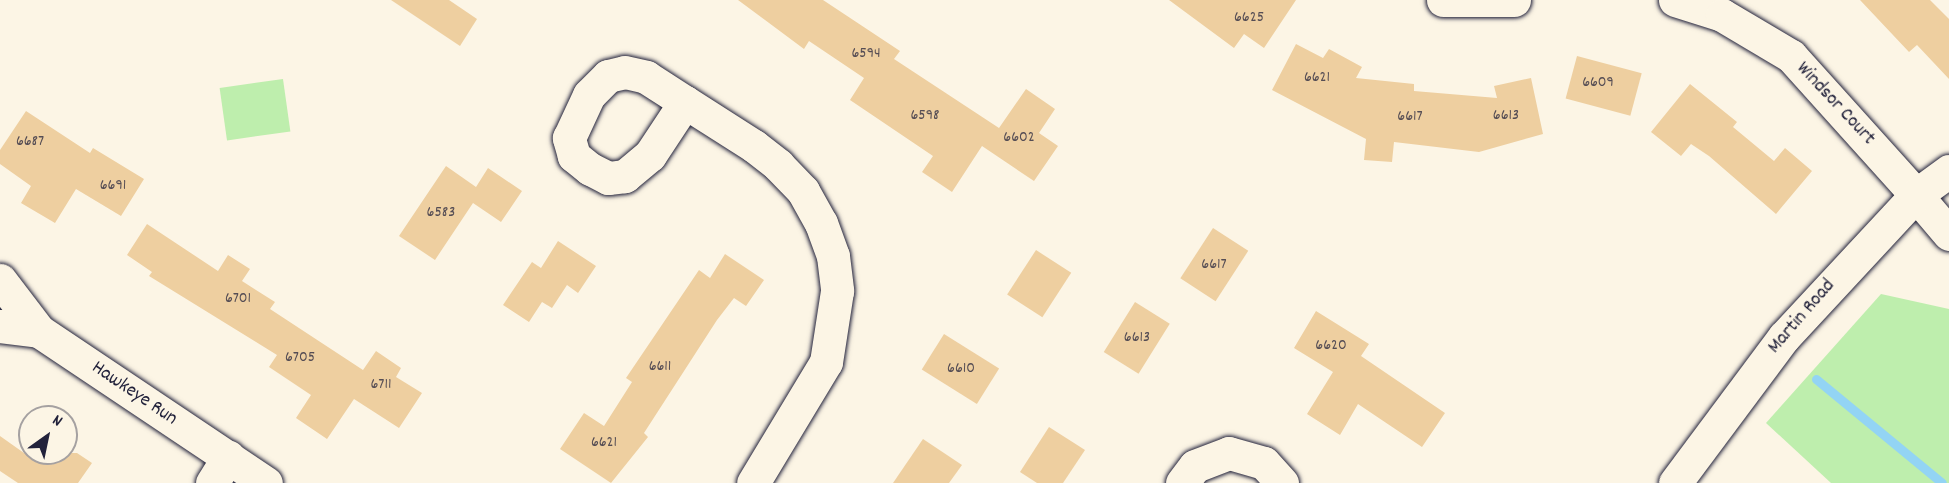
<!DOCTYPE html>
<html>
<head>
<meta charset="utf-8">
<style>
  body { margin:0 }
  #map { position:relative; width:1949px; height:483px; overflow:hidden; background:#fcf5e5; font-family:Dekko,sans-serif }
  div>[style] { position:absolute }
  .green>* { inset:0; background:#beeead; transform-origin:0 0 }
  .stream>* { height:9px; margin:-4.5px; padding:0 4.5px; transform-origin:4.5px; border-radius:4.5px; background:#93d4f4 }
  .building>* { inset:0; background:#eecfa0; transform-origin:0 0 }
  .roads { filter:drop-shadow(0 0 2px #22223b) drop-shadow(0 0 2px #22223b) }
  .street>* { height:33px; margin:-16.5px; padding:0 16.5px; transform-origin:16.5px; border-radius:16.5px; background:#fcf5e5 }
  .secondary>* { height:33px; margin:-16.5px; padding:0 16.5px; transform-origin:16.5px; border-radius:16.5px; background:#fcf5e5 }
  span { translate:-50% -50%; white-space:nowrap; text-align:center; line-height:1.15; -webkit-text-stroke:6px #fcf5e5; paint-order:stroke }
  .number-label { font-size:16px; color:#554d54 }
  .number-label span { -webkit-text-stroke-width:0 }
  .street-label { font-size:20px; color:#22223b }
  .north { position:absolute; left:18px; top:405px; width:60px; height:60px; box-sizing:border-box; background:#fcf5e5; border:2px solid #a5a1a1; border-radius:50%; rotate:33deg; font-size:16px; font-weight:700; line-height:24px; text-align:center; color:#22223b }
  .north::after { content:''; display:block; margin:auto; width:21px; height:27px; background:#22223b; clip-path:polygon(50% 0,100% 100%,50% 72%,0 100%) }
</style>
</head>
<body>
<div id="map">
  <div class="green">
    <div style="left:283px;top:79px;width:53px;height:64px;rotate:82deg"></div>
    <div style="clip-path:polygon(1881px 294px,1949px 309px,1949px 483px,1831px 483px,1766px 423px)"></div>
  </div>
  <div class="stream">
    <div style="left:1816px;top:379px;width:163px;rotate:39.5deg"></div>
  </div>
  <div class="building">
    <div style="clip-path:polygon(391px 0,449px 0,477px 19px,460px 46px)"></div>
    <div style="clip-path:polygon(738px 0,823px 0,900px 51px,894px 59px,999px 128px,1026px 89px,1055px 109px,1039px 133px,1058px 146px,1034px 181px,982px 146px,952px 192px,922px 172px,933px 156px,850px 100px,864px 78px,809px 41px,804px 49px)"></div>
    <div style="clip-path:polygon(1169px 0,1296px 0,1264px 48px,1244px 34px,1234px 48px)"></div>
    <div style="clip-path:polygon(1860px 0,1930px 0,1949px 19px,1949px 79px,1917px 45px,1909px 52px)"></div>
    <div style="clip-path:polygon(1296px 44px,1323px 58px,1329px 49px,1362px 67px,1356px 78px,1414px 84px,1414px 91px,1497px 98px,1494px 86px,1531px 78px,1543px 134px,1479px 152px,1394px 142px,1392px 162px,1364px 160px,1366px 139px,1272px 90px)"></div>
    <div style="left:1577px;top:56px;width:67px;height:44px;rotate:15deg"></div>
    <div style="clip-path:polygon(1690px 84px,1737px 122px,1733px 127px,1774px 161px,1785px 148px,1812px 171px,1776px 214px,1709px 156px,1691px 144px,1681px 156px,1651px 132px)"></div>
    <div style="clip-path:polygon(26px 111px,90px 153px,93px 148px,144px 179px,121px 216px,76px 189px,55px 223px,21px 203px,31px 186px,0 164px,0 150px)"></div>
    <div style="clip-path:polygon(446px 166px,476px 187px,488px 168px,522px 191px,501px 222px,473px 203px,435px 260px,399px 236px)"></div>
    <div style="clip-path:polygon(147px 224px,218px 271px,228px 255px,250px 269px,242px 281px,275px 302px,270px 309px,363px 370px,376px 351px,401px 368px,396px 377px,422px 393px,399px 428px,354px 399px,327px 439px,296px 418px,311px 395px,269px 367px,277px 355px,149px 276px,152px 272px,127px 255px)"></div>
    <div style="left:1213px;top:228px;width:42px;height:60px;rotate:33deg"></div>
    <div style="clip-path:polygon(558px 241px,596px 266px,578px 293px,567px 285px,552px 308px,542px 302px,529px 322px,503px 305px,532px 262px,541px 268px)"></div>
    <div style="left:1036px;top:250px;width:42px;height:53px;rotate:33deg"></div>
    <div style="clip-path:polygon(725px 254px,764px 280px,746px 306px,734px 298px,717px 320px,644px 433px,648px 437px,611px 483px,560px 449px,584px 413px,604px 426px,632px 382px,626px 378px,699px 270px,710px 278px)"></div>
    <div style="left:1135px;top:302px;width:41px;height:59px;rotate:32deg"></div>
    <div style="clip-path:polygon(1316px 311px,1369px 344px,1361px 356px,1445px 413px,1422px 447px,1358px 404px,1340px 435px,1307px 414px,1333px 372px,1294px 348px)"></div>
    <div style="left:944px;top:334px;width:65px;height:42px;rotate:32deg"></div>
    <div style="clip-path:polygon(1049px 427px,1085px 450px,1063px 483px,1037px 483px,1020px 472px)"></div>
    <div style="clip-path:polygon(0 436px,24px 453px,77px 453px,92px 463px,78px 483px,18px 483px,0 471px)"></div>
    <div style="clip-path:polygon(923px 439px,962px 465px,949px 483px,893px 483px)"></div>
  </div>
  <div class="roads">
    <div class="street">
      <div style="left:1443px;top:0;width:71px"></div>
      <div style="left:1675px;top:0;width:49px;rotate:17.7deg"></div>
      <div style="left:1722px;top:15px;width:80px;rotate:30.7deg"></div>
      <div style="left:1791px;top:56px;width:187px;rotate:48deg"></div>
      <div style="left:685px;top:102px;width:64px;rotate:123.4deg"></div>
      <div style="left:650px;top:155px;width:33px;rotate:140deg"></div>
      <div style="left:625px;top:176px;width:17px;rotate:173deg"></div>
      <div style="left:608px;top:178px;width:20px;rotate:-153deg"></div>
      <div style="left:590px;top:169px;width:21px;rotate:-141deg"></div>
      <div style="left:574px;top:156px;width:19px;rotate:-106deg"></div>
      <div style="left:569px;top:138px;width:47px;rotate:-65.1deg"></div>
      <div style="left:589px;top:95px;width:27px;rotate:-45deg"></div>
      <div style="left:608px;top:76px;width:17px;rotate:-13deg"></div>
      <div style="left:625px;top:72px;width:22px;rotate:13deg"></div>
      <div style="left:646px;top:77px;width:46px;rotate:32.7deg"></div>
      <div style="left:685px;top:102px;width:82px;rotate:32.5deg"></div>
      <div style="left:754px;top:146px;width:31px;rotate:38deg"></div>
      <div style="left:778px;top:165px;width:36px;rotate:46deg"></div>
      <div style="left:803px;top:191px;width:37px;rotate:61deg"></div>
      <div style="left:821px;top:223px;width:35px;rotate:70deg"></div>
      <div style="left:833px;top:256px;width:35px;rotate:83deg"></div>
      <div style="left:837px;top:291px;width:72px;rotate:98.8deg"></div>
      <div style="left:826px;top:362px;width:141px;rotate:121.1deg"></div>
      <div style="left:0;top:280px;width:64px;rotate:52.6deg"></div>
      <div style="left:39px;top:331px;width:273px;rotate:33.8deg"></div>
      <div style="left:0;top:326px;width:39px;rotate:7deg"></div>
      <div style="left:212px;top:483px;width:31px;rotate:-58deg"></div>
      <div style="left:1182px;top:483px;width:21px;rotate:-53deg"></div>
      <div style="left:1195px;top:466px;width:36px;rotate:-21deg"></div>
      <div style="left:1229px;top:453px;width:36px;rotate:16deg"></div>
      <div style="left:1264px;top:463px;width:27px;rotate:48deg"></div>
    </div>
    <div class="secondary">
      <div style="left:1916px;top:195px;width:51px;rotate:49.8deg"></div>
      <div style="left:1675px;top:483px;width:182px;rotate:-53.3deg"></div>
      <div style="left:1784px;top:337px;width:194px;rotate:-47.1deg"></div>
      <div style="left:1916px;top:195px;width:41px;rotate:-36deg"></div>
    </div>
  </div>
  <div class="number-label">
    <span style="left:1249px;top:18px">6625</span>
    <span style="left:866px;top:54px">6594</span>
    <span style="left:1317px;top:78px">6621</span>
    <span style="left:1598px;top:83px">6609</span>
    <span style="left:925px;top:116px">6598</span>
    <span style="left:1506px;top:116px">6613</span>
    <span style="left:1410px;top:117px">6617</span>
    <span style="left:1019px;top:138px">6602</span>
    <span style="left:30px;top:142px">6687</span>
    <span style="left:113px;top:186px">6691</span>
    <span style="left:441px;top:213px">6583</span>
    <span style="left:1214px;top:265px">6617</span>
    <span style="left:238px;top:299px">6701</span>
    <span style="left:1137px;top:338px">6613</span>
    <span style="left:1331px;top:346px">6620</span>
    <span style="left:300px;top:358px">6705</span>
    <span style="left:660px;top:367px">6611</span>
    <span style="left:961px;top:369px">6610</span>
    <span style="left:381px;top:385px">6711</span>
    <span style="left:604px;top:443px">6621</span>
  </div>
  <div class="street-label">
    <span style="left:1835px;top:104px;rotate:47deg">Windsor Court</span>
    <span style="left:1802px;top:317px;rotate:-49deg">Martin Road</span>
    <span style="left:134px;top:394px;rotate:34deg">Hawkeye Run</span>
  </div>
  <div class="north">N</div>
</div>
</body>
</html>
